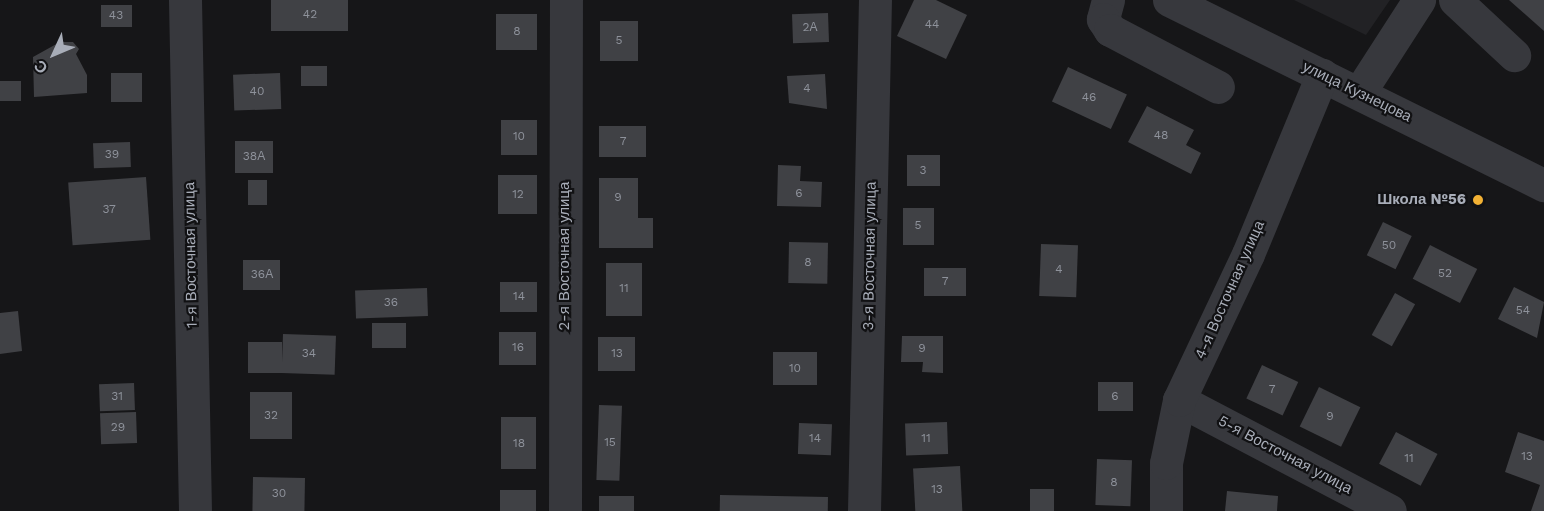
<!DOCTYPE html>
<html>
<head>
<meta charset="utf-8">
<style>
  body { margin:0 }
  #map { position:relative; width:1544px; height:511px; overflow:hidden; background:#161618; font-family:"Work Sans",sans-serif }
  div>[style] { position:absolute }
  .built>* { inset:0; background:#222225 }
  .building>* { inset:0; background:#404145; transform-origin:0 0 }
  .minor>* { height:33px; margin:-16.5px; padding:0 16.5px; transform-origin:16.5px; border-radius:16.5px; background:#37383d }
  .dots>* { width:16px; height:16px; translate:-50% -50%; box-sizing:border-box; border:3px solid #111113; border-radius:50% }
  span { translate:-50% -50%; white-space:nowrap; text-align:center; line-height:1.15; -webkit-text-stroke:4.5px #111113; paint-order:stroke }
  .number-label { font-size:12px; color:#8e929b }
  .number-label span { -webkit-text-stroke-width:0 }
  .street-label { font-size:15px; color:#a8adb8 }
  .poi-label { font-size:15px; color:#a8adb8; font-weight:700 }
  .right { translate:-100% -50%; text-align:right }
  .north { position:absolute; left:24px; top:24px; width:60px; height:60px; -webkit-text-stroke:4px #111113; paint-order:stroke; rotate:226deg; font-size:16px; font-weight:700; line-height:24px; text-align:center; color:#a8adb8 }
  .north::after { content:''; display:block; margin:auto; width:21px; height:27px; background:#a8adb8; clip-path:polygon(50% 0,100% 100%,50% 72%,0 100%) }
</style>
</head>
<body>
<div id="map">
  <div class="built">
    <div style="clip-path:polygon(1294px 0,1390px 0,1366px 35px)"></div>
  </div>
  <div class="building">
    <div style="left:271px;top:0;width:77px;height:31px"></div>
    <div style="clip-path:polygon(914px 0,936px 0,967px 15px,946px 59px,897px 36px)"></div>
    <div style="clip-path:polygon(1509px 0,1544px 0,1544px 31px,1518px 8px)"></div>
    <div style="left:101px;top:5px;width:31px;height:22px"></div>
    <div style="left:828px;top:13px;width:29px;height:36px;rotate:88deg"></div>
    <div style="left:496px;top:14px;width:41px;height:36px"></div>
    <div style="left:600px;top:21px;width:38px;height:40px"></div>
    <div style="clip-path:polygon(60px 42px,73px 42px,79px 49px,76px 54px,87px 75px,87px 93px,34px 97px,33px 57px)"></div>
    <div style="left:301px;top:66px;width:26px;height:20px"></div>
    <div style="left:1068px;top:67px;width:65px;height:38px;rotate:25deg"></div>
    <div style="left:111px;top:73px;width:31px;height:29px"></div>
    <div style="left:280px;top:73px;width:36px;height:47px;rotate:88deg"></div>
    <div style="clip-path:polygon(825px 74px,827px 109px,789px 103px,787px 76px)"></div>
    <div style="left:0;top:81px;width:21px;height:20px"></div>
    <div style="clip-path:polygon(1147px 106px,1194px 130px,1186px 145px,1201px 153px,1191px 174px,1128px 142px)"></div>
    <div style="left:501px;top:120px;width:36px;height:35px"></div>
    <div style="left:646px;top:126px;width:31px;height:47px;rotate:90deg"></div>
    <div style="left:273px;top:141px;width:32px;height:38px;rotate:90deg"></div>
    <div style="left:130px;top:142px;width:25px;height:37px;rotate:88deg"></div>
    <div style="left:907px;top:155px;width:33px;height:31px"></div>
    <div style="clip-path:polygon(778px 165px,801px 166px,800px 181px,822px 182px,821px 207px,777px 206px)"></div>
    <div style="left:498px;top:175px;width:39px;height:39px"></div>
    <div style="left:146px;top:177px;width:63px;height:78px;rotate:86deg"></div>
    <div style="clip-path:polygon(599px 178px,638px 178px,638px 218px,653px 218px,653px 248px,599px 248px)"></div>
    <div style="left:248px;top:180px;width:19px;height:25px"></div>
    <div style="left:903px;top:208px;width:31px;height:37px"></div>
    <div style="left:1383px;top:222px;width:32px;height:37px;rotate:26deg"></div>
    <div style="left:789px;top:242px;width:39px;height:41px;rotate:1deg"></div>
    <div style="left:1041px;top:244px;width:37px;height:52px;rotate:2deg"></div>
    <div style="left:1430px;top:245px;width:53px;height:38px;rotate:27deg"></div>
    <div style="left:243px;top:260px;width:37px;height:30px"></div>
    <div style="left:606px;top:263px;width:36px;height:53px"></div>
    <div style="left:924px;top:268px;width:42px;height:28px"></div>
    <div style="left:500px;top:282px;width:37px;height:30px"></div>
    <div style="clip-path:polygon(1514px 287px,1544px 302px,1537px 338px,1498px 319px)"></div>
    <div style="left:427px;top:288px;width:28px;height:72px;rotate:88deg"></div>
    <div style="left:1395px;top:293px;width:23px;height:48px;rotate:29deg"></div>
    <div style="clip-path:polygon(18px 311px,22px 351px,0 354px,0 313px)"></div>
    <div style="left:406px;top:323px;width:25px;height:34px;rotate:90deg"></div>
    <div style="left:499px;top:332px;width:37px;height:33px"></div>
    <div style="left:283px;top:334px;width:53px;height:39px;rotate:2deg"></div>
    <div style="clip-path:polygon(902px 336px,943px 336px,943px 373px,922px 372px,923px 362px,901px 362px)"></div>
    <div style="left:598px;top:337px;width:37px;height:34px"></div>
    <div style="left:248px;top:342px;width:34px;height:31px"></div>
    <div style="left:773px;top:352px;width:44px;height:33px"></div>
    <div style="left:1262px;top:365px;width:40px;height:37px;rotate:25deg"></div>
    <div style="left:1098px;top:382px;width:35px;height:29px"></div>
    <div style="left:134px;top:383px;width:27px;height:35px;rotate:88deg"></div>
    <div style="left:1319px;top:387px;width:46px;height:44px;rotate:26deg"></div>
    <div style="left:250px;top:392px;width:42px;height:47px"></div>
    <div style="left:599px;top:405px;width:23px;height:75px;rotate:2deg"></div>
    <div style="left:136px;top:412px;width:31px;height:36px;rotate:88deg"></div>
    <div style="left:536px;top:417px;width:52px;height:35px;rotate:90deg"></div>
    <div style="left:947px;top:422px;width:32px;height:42px;rotate:88deg"></div>
    <div style="left:799px;top:423px;width:33px;height:31px;rotate:2deg"></div>
    <div style="left:1396px;top:432px;width:47px;height:36px;rotate:28deg"></div>
    <div style="clip-path:polygon(1518px 432px,1544px 441px,1544px 511px,1531px 511px,1540px 485px,1505px 472px)"></div>
    <div style="left:1097px;top:459px;width:35px;height:46px;rotate:2deg"></div>
    <div style="left:960px;top:466px;width:45px;height:47px;rotate:87deg"></div>
    <div style="left:253px;top:477px;width:52px;height:34px;rotate:1deg"></div>
    <div style="left:1030px;top:489px;width:24px;height:22px"></div>
    <div style="left:500px;top:490px;width:36px;height:21px"></div>
    <div style="clip-path:polygon(1227px 491px,1278px 496px,1277px 511px,1225px 511px)"></div>
    <div style="left:720px;top:495px;width:108px;height:16px;rotate:1deg"></div>
    <div style="left:599px;top:496px;width:35px;height:15px"></div>
  </div>
  <div class="minor">
    <div style="left:185px;top:0;width:511px;rotate:88.88deg"></div>
    <div style="left:1108px;top:0;width:20px;rotate:105deg"></div>
    <div style="left:1103px;top:19px;width:13px;rotate:58deg"></div>
    <div style="left:1110px;top:30px;width:122px;rotate:27.8deg"></div>
    <div style="left:1169px;top:0;width:418px;rotate:26.3deg"></div>
    <div style="left:1455px;top:0;width:81px;rotate:43deg"></div>
    <div style="left:1359px;top:93px;width:111px;rotate:-57.2deg"></div>
    <div style="left:1179px;top:400px;width:238px;rotate:27.7deg"></div>
    <div style="left:565px;top:511px;width:511px;rotate:-89.89deg"></div>
    <div style="left:864px;top:511px;width:511px;rotate:-88.77deg"></div>
    <div style="left:1166px;top:511px;width:48px;rotate:-90deg"></div>
    <div style="left:1166px;top:463px;width:64px;rotate:-78.3deg"></div>
    <div style="left:1179px;top:400px;width:161px;rotate:-64.7deg"></div>
    <div style="left:1248px;top:254px;width:194px;rotate:-67.5deg"></div>
  </div>
  <div class="dots">
    <div style="left:1478px;top:200px;background:#f2b134"></div>
  </div>
  <div class="number-label">
    <span style="left:310px;top:15px">42</span>
    <span style="left:116px;top:16px">43</span>
    <span style="left:932px;top:25px">44</span>
    <span style="left:810px;top:28px">2А</span>
    <span style="left:517px;top:32px">8</span>
    <span style="left:619px;top:41px">5</span>
    <span style="left:807px;top:89px">4</span>
    <span style="left:257px;top:92px">40</span>
    <span style="left:1089px;top:98px">46</span>
    <span style="left:1161px;top:136px">48</span>
    <span style="left:519px;top:137px">10</span>
    <span style="left:623px;top:142px">7</span>
    <span style="left:112px;top:155px">39</span>
    <span style="left:254px;top:157px">38А</span>
    <span style="left:923px;top:171px">3</span>
    <span style="left:799px;top:194px">6</span>
    <span style="left:518px;top:195px">12</span>
    <span style="left:618px;top:198px">9</span>
    <span style="left:109px;top:210px">37</span>
    <span style="left:918px;top:226px">5</span>
    <span style="left:1389px;top:246px">50</span>
    <span style="left:808px;top:263px">8</span>
    <span style="left:1059px;top:270px">4</span>
    <span style="left:1445px;top:274px">52</span>
    <span style="left:262px;top:275px">36А</span>
    <span style="left:945px;top:282px">7</span>
    <span style="left:624px;top:289px">11</span>
    <span style="left:519px;top:297px">14</span>
    <span style="left:391px;top:303px">36</span>
    <span style="left:1523px;top:311px">54</span>
    <span style="left:518px;top:348px">16</span>
    <span style="left:922px;top:349px">9</span>
    <span style="left:309px;top:354px">34</span>
    <span style="left:617px;top:354px">13</span>
    <span style="left:795px;top:369px">10</span>
    <span style="left:1272px;top:390px">7</span>
    <span style="left:117px;top:397px">31</span>
    <span style="left:1115px;top:397px">6</span>
    <span style="left:271px;top:416px">32</span>
    <span style="left:1330px;top:417px">9</span>
    <span style="left:118px;top:428px">29</span>
    <span style="left:815px;top:439px">14</span>
    <span style="left:926px;top:439px">11</span>
    <span style="left:610px;top:443px">15</span>
    <span style="left:519px;top:444px">18</span>
    <span style="left:1527px;top:457px">13</span>
    <span style="left:1409px;top:459px">11</span>
    <span style="left:1114px;top:483px">8</span>
    <span style="left:937px;top:490px">13</span>
    <span style="left:279px;top:494px">30</span>
  </div>
  <div class="street-label">
    <span style="left:1357px;top:92px;rotate:26deg">улица Кузнецова</span>
    <span style="left:191px;top:255px;rotate:-91deg">1-я Восточная улица</span>
    <span style="left:565px;top:256px;rotate:-90deg">2-я Восточная улица</span>
    <span style="left:870px;top:256px;rotate:-89deg">3-я Восточная улица</span>
    <span style="left:1230px;top:290px;rotate:-66deg">4-я Восточная улица</span>
    <span style="left:1285px;top:455px;rotate:28deg">5-я Восточная улица</span>
  </div>
  <div class="poi-label">
    <span class="right" style="left:1466px;top:200px">Школа №56</span>
  </div>
  <div class="north">С</div>
</div>
</body>
</html>
